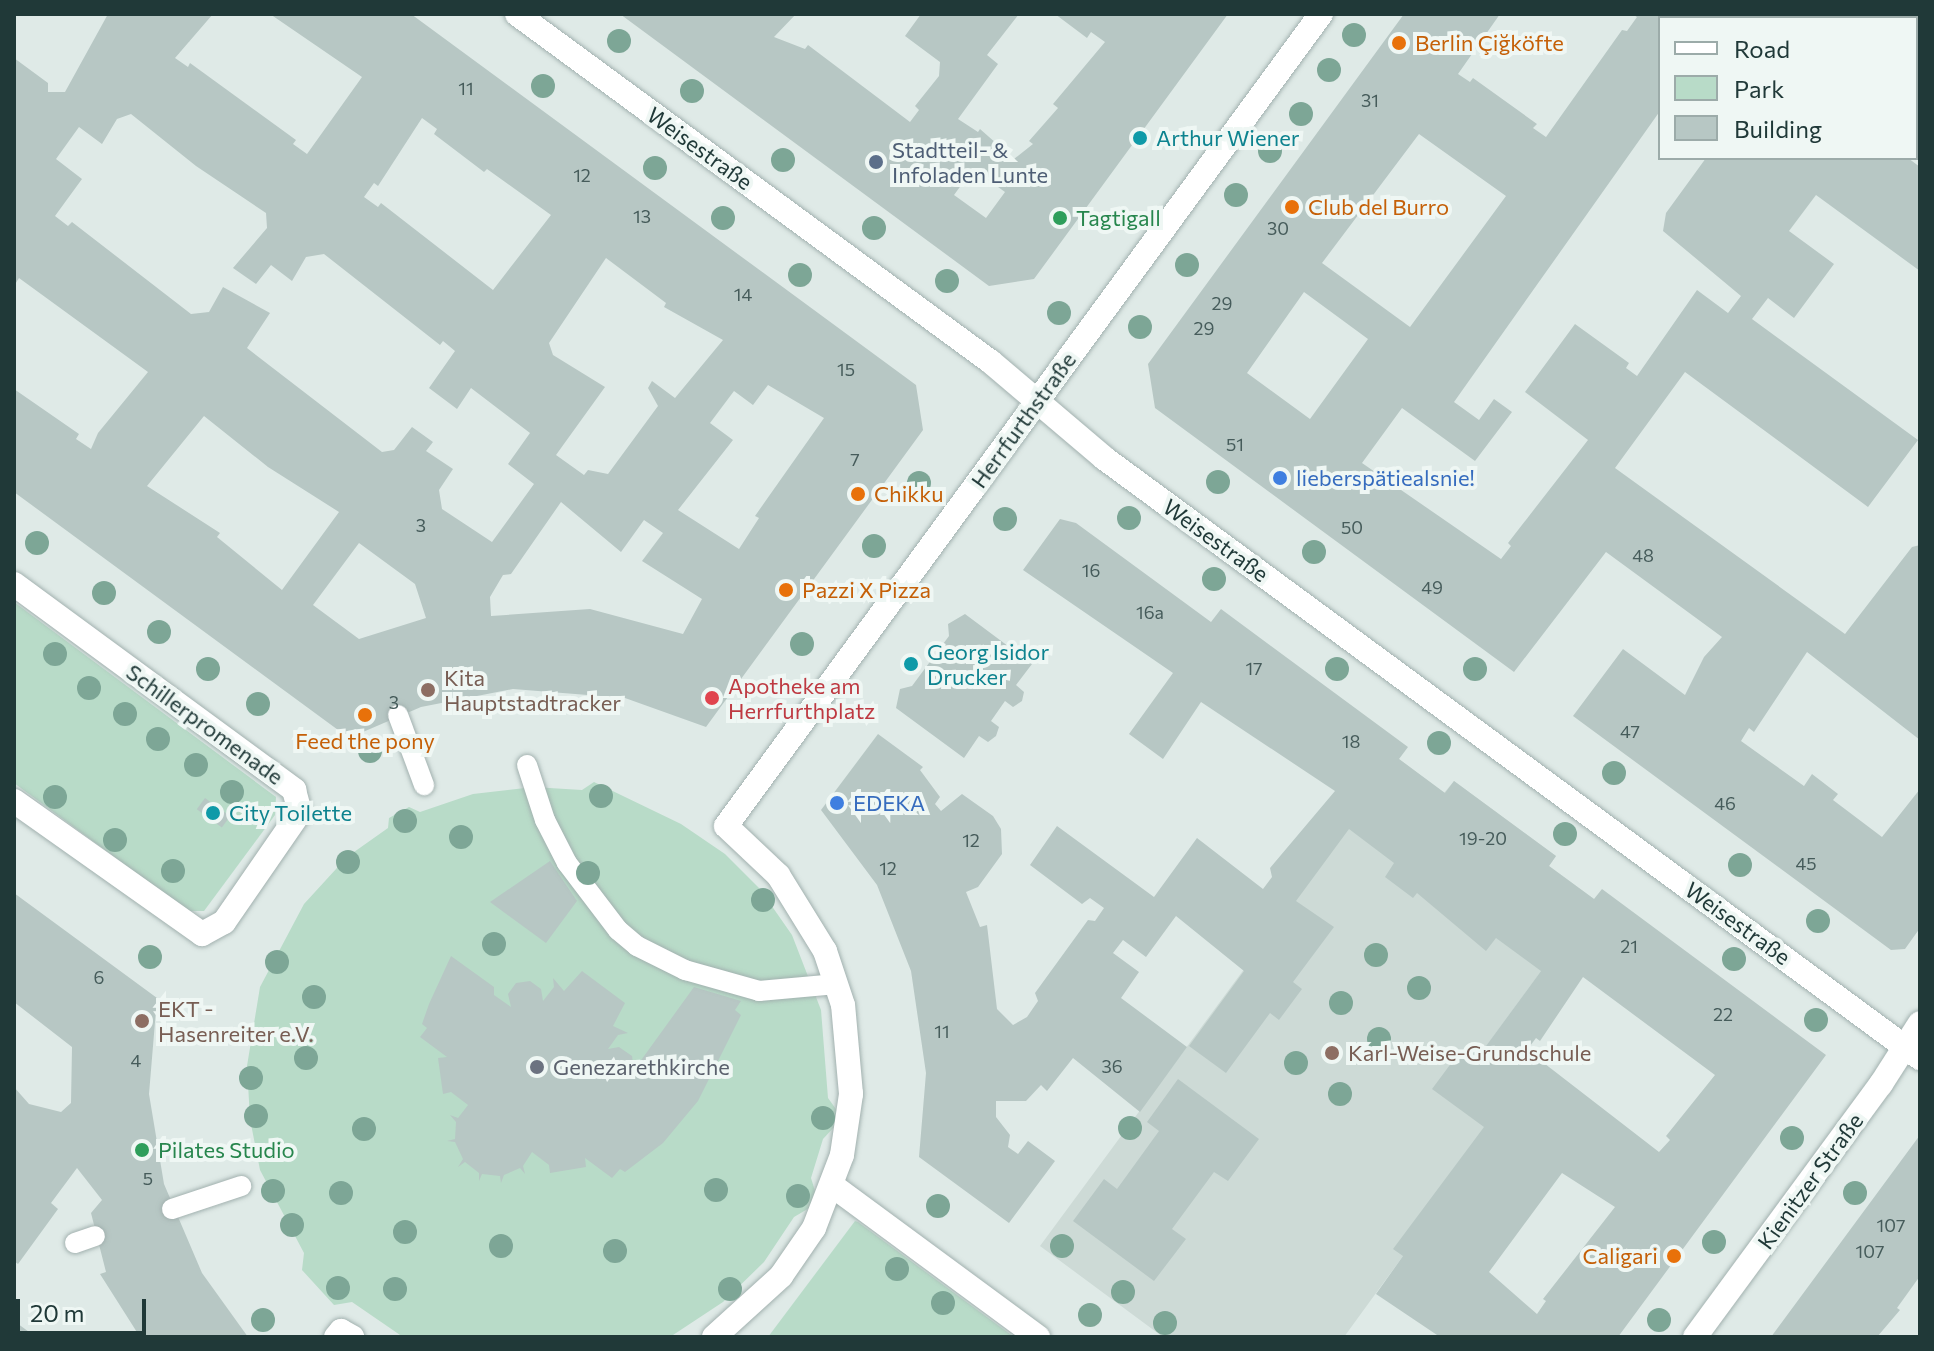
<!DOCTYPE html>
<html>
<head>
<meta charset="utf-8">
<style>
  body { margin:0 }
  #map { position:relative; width:1934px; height:1351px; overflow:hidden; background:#dfeae7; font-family:Commissioner,sans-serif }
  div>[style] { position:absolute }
  .built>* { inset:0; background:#cddad6 }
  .green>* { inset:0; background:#b8dbc8 }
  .building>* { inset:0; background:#b7c7c4; transform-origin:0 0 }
  .roads { filter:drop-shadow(0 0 2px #a2b1af) drop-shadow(0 0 2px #a2b1af) }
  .service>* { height:20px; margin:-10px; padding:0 10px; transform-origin:10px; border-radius:10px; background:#fff }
  .minor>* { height:24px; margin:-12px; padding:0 12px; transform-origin:12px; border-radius:12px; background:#fff }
  .trees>* { width:24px; height:24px; margin:-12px; border-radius:50%; background:#7da696 }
  .dots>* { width:22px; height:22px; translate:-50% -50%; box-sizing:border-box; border:4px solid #eff7f4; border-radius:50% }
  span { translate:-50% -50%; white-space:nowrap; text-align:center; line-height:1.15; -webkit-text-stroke:8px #eff7f4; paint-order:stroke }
  .number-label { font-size:18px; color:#465c5b }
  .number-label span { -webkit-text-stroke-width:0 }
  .food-label { font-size:22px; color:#c56008 }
  .left { translate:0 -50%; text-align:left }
  .right { translate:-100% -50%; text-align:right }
  .culture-label { font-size:22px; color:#0d838f }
  .street-label { font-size:22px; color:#203938 }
  .service-label { font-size:22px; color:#4e5e75 }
  .leisure-label { font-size:22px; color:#27864d }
  .shop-label { font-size:22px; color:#366cbe }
  .education-label { font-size:22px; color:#785e54 }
  .health-label { font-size:22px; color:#be3a42 }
  .worship-label { font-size:22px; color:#5b616d }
  .frame { position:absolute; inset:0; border:16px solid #203938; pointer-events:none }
  .legend { position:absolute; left:1658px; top:16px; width:260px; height:144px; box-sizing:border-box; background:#eff7f4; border:2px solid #9caba9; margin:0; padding:10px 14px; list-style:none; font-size:24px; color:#203938 }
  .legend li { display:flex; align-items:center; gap:16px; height:40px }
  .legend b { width:40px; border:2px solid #9caba9 }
  .scale { position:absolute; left:16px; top:1299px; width:130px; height:36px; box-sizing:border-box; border:4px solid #203938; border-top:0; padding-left:10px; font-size:24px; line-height:28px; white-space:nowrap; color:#203938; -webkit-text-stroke:6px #eff7f4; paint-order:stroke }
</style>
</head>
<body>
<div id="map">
  <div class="built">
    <div style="clip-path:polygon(1399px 759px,1444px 793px,1454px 781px,1556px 856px,1549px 866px,1594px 899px,1476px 1060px,1585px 1141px,1403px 1256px,1344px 1337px,1163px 1337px,1040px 1246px)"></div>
  </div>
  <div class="green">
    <div style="clip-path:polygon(14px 602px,276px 797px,275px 815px,204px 911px,188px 911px,14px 783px)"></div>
    <div style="clip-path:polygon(594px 782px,681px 824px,725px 854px,760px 889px,792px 935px,821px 1010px,828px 1098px,838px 1112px,836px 1125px,823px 1139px,811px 1178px,816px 1194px,811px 1207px,794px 1217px,764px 1262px,723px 1302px,670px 1337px,403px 1337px,352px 1302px,334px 1305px,302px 1270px,304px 1253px,260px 1170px,250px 1119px,247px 1066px,260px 987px,304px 904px,347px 857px,388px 828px,389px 818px,409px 807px,420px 812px,473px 794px,533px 787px,582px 790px)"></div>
    <div style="clip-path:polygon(855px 1221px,858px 1222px,1014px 1337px,768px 1337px)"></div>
  </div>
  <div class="building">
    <div style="clip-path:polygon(evenodd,108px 14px,213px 14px,175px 58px,188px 67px,190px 63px,296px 140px,293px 144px,307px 154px,362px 77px,270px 14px,411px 14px,916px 385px,923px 430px,706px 727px,625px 698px,513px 689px,421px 707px,349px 738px,14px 492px,14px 389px,79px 434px,76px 439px,91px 449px,98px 433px,148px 372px,19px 278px,14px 286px,14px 58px,48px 83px,48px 92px,65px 92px,108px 14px,131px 114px,196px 166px,266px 213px,267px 228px,233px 268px,256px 284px,271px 265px,292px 281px,306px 257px,324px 254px,440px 345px,443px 341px,455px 351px,429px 388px,457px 409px,471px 388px,530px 433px,508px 464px,534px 484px,492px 542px,442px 509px,439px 490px,453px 469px,426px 451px,433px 442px,412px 427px,394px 450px,382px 452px,247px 348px,270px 313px,223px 287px,209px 312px,191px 314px,72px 222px,68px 226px,55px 216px,82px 179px,56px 159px,79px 127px,102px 144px,117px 119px,131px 114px,108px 14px,422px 118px,437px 129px,434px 134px,484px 172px,487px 169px,551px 215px,493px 290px,381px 203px,378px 207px,364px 197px,374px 183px,378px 186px,422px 118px,108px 14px,606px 258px,666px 303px,664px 307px,723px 340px,675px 398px,652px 381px,648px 388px,658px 406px,608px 474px,588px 470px,584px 475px,556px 455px,605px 387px,553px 355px,549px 343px,606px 258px,108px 14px,768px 385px,824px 418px,755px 516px,759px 518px,739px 549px,678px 510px,733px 440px,710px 423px,734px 391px,753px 405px,768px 385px,108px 14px,204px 416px,268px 467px,339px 512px,282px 590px,217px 537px,220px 533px,147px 486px,204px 416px,108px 14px,561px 502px,621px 552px,644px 520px,663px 533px,642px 561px,702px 599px,683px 634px,590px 609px,491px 616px,490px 597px,503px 575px,511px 574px,561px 502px,108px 14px,359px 543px,415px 584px,426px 618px,359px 639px,313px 605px,359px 543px)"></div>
    <div style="clip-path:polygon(evenodd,620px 14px,796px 14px,774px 37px,805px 49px,808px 45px,910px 122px,919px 110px,915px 106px,939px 76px,940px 62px,905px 36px,921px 14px,1019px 14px,987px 55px,998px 64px,958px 119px,978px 132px,980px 129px,1014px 159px,1033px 144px,1029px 141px,1058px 108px,1053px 104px,1105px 42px,1091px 32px,1087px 38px,1055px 14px,1228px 14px,1034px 279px,989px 286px,620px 14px,973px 169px,1005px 192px,986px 218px,954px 195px,973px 169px)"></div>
    <div style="clip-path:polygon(evenodd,1404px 14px,1500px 14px,1458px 74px,1470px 82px,1473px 78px,1537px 124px,1533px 128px,1546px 137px,1622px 30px,1627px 31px,1637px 17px,1632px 14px,1769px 18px,1660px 18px,1660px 111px,1454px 402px,1479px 420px,1494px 399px,1512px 412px,1475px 461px,1402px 408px,1362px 463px,1501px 559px,1511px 546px,1508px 543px,1588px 440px,1525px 392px,1575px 324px,1629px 363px,1626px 368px,1637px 376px,1697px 290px,1728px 313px,1741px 296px,1663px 231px,1666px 213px,1706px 158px,1908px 158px,1920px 167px,1920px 271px,1816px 195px,1789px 231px,1834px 264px,1794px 318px,1768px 298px,1752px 319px,1918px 440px,1868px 507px,1685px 372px,1615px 468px,1845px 634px,1912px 547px,1920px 545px,1920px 740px,1807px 652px,1754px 732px,1749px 728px,1741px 741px,1804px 786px,1812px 774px,1838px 794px,1833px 800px,1882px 837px,1920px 789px,1920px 928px,1905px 949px,1891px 950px,1573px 716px,1623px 649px,1685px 695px,1704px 657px,1722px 637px,1606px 552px,1514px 672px,1155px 408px,1148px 364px,1404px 14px,1419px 134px,1506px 196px,1410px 327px,1322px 263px,1419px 134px,1404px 14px,1304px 292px,1368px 339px,1310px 419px,1247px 373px,1304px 292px)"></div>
    <div style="clip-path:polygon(1812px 14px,1920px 14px,1916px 128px,1916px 18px,1809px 18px)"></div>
    <div style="clip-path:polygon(evenodd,1060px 519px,1076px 523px,1211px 622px,1221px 609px,1408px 747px,1399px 759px,1445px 793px,1454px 781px,1556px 856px,1549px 866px,1594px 899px,1602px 889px,1826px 1055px,1618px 1337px,1440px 1337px,1376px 1294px,1403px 1256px,1393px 1249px,1484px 1127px,1432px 1089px,1461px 1050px,1475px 1061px,1541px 971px,1496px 938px,1486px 951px,1417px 893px,1413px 898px,1385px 877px,1394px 863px,1349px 829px,1296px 901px,1334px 927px,1293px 982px,1302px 989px,1279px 1020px,1270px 1013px,1226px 1073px,1189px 1046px,1244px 971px,1176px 916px,1146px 957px,1123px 940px,1113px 953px,1139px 972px,1121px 998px,1187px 1047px,1140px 1112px,1073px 1058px,1047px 1091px,1041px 1085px,1026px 1101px,996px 1101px,996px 1117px,1010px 1135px,1008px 1147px,1018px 1154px,1028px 1141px,1055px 1161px,1009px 1223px,919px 1157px,926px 1073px,911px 971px,877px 885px,821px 810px,878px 734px,923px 767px,920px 770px,940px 797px,935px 804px,941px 811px,962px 794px,993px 816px,1001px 829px,1002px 854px,978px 887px,966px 892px,980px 927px,987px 925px,997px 1009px,1013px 1025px,1027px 1017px,1038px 1001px,1035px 993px,1088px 920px,1095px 921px,1104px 908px,1090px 898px,1082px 904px,1030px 865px,1057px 826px,1154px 897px,1197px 838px,1263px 889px,1272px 877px,1270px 868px,1335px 791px,1201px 702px,1163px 759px,1129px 734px,1173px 673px,1023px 570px,1060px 519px,1583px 977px,1715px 1075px,1666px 1136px,1670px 1140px,1659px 1152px,1527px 1050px,1536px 1038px,1540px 1041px,1583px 977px,1060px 519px,1562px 1173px,1615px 1207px,1543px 1299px,1546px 1301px,1537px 1314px,1489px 1272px,1562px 1173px)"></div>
    <div style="clip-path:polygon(965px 614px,1032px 664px,1016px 685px,1024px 692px,1022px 701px,1013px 707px,1005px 701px,991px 721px,999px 727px,996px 736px,988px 742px,979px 736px,964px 758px,896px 708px,900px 689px,912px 686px,949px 636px,948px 624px)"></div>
    <div style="left:205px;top:798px;width:31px;height:14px;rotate:36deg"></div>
    <div style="clip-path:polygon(550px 861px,577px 901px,546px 943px,490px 902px)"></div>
    <div style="clip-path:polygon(14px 893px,157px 998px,149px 1094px,164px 1184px,202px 1273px,248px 1337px,140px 1337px,100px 1274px,106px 1272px,91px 1213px,102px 1200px,77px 1168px,51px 1203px,58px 1209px,18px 1264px,14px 1261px,14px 1087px,29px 1104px,61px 1112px,71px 1103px,72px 1047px,14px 1002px)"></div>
    <div style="clip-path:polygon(451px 956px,494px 987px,494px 995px,511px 1007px,508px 994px,516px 983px,530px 981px,541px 989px,543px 1001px,554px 987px,553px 978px,564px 991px,582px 971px,625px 1003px,613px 1026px,628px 1033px,618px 1035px,608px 1049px,619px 1047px,632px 1056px,634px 1070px,694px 987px,741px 1001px,735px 1010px,741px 1015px,698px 1101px,663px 1143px,625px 1172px,620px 1169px,612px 1178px,585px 1158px,586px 1167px,550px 1173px,549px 1165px,532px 1152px,523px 1166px,525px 1174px,520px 1168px,504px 1175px,501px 1183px,500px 1176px,482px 1174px,479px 1181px,479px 1173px,465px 1162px,458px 1167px,463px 1159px,455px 1142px,447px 1141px,455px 1139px,456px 1122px,450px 1115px,458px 1118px,468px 1105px,451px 1092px,443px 1094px,438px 1058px,447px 1057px,420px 1037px,427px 1028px,422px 1024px,429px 1004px)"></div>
    <div style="clip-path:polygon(1178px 1079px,1259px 1139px,1228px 1181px,1214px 1172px,1172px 1229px,1186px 1239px,1154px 1281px,1073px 1221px,1104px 1179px,1117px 1189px,1159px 1131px,1147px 1122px)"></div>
    <div style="clip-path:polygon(1920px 1135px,1920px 1276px,1897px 1308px,1900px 1310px,1877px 1337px,1771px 1337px)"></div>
    <div style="clip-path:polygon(14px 1321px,36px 1337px,14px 1337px)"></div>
  </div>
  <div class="roads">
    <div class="service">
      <div style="left:398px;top:715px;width:75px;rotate:69.6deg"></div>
      <div style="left:527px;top:765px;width:58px;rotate:71.9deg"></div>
      <div style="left:545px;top:820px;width:48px;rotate:62.9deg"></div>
      <div style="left:567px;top:863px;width:84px;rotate:52.7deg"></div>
      <div style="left:618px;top:930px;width:25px;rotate:40deg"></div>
      <div style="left:637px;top:946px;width:54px;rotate:26.6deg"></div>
      <div style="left:685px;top:970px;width:77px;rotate:15.8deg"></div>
      <div style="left:759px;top:991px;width:78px;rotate:-5.1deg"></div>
      <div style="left:172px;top:1209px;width:73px;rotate:-18.4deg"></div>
      <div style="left:75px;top:1243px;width:21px;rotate:-19deg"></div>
    </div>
    <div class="minor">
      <div style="left:517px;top:14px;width:588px;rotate:36.29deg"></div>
      <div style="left:991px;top:362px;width:148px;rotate:40.3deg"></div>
      <div style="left:1104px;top:458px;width:1013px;rotate:36.33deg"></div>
      <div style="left:14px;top:584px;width:348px;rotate:36.3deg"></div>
      <div style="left:294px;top:790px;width:23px;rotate:75deg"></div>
      <div style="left:300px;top:812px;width:134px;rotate:124.6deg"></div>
      <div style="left:224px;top:922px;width:25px;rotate:151deg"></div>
      <div style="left:202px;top:934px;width:230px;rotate:-144.7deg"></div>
      <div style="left:833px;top:1186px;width:255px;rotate:36.4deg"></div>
      <div style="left:336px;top:1337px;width:8px;rotate:-50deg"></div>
      <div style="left:341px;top:1331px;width:13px;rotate:29deg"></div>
      <div style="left:714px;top:1337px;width:91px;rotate:-42.3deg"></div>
      <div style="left:781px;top:1276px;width:58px;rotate:-55.5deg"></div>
      <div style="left:814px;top:1228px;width:78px;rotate:-69deg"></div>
      <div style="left:842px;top:1155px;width:62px;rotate:-81.6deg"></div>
      <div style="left:851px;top:1094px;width:89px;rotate:-95.1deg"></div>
      <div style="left:843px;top:1005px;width:57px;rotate:-108.4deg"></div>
      <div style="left:825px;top:951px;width:89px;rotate:-121.7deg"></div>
      <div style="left:778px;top:875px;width:71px;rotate:-136.7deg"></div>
      <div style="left:726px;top:826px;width:1007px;rotate:-53.77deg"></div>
      <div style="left:1695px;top:1337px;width:314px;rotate:-53.7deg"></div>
      <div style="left:1881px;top:1084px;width:72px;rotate:-57.4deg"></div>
    </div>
  </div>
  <div class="trees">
    <div style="left:1354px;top:35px"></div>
    <div style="left:619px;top:41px"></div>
    <div style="left:1329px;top:70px"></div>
    <div style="left:543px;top:86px"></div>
    <div style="left:692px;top:91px"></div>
    <div style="left:1301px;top:114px"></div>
    <div style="left:1270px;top:151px"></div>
    <div style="left:783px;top:160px"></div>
    <div style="left:655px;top:168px"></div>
    <div style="left:1236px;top:195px"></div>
    <div style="left:723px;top:218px"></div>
    <div style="left:874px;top:228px"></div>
    <div style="left:1187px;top:265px"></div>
    <div style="left:800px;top:275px"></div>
    <div style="left:947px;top:281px"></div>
    <div style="left:1059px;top:313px"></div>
    <div style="left:1140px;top:327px"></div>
    <div style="left:1218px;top:482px"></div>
    <div style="left:919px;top:483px"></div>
    <div style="left:1129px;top:518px"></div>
    <div style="left:1005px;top:519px"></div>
    <div style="left:37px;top:543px"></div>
    <div style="left:874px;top:546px"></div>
    <div style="left:1314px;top:552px"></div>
    <div style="left:1214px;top:579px"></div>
    <div style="left:104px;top:593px"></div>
    <div style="left:159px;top:632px"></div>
    <div style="left:802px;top:644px"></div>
    <div style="left:55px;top:654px"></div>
    <div style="left:208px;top:669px"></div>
    <div style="left:1337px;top:669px"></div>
    <div style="left:1475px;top:669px"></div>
    <div style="left:89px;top:688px"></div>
    <div style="left:258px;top:704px"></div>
    <div style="left:125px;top:714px"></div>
    <div style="left:158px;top:739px"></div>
    <div style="left:1439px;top:743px"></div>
    <div style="left:370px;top:751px"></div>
    <div style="left:196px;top:765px"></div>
    <div style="left:1614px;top:773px"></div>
    <div style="left:232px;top:792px"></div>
    <div style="left:601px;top:796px"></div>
    <div style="left:55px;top:797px"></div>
    <div style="left:405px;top:821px"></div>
    <div style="left:1565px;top:834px"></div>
    <div style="left:461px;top:837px"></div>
    <div style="left:115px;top:840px"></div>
    <div style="left:348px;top:862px"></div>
    <div style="left:1740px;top:865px"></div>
    <div style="left:173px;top:871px"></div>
    <div style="left:588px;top:873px"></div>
    <div style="left:763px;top:900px"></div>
    <div style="left:1818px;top:921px"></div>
    <div style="left:494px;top:944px"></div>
    <div style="left:1376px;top:955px"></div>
    <div style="left:150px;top:957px"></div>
    <div style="left:1734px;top:959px"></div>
    <div style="left:277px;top:962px"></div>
    <div style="left:1419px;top:988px"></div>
    <div style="left:314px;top:997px"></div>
    <div style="left:1341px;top:1003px"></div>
    <div style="left:1816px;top:1020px"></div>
    <div style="left:1379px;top:1039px"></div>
    <div style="left:306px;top:1058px"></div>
    <div style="left:1296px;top:1063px"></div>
    <div style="left:251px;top:1078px"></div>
    <div style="left:1340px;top:1094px"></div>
    <div style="left:256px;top:1116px"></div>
    <div style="left:823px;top:1118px"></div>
    <div style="left:1130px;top:1128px"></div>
    <div style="left:364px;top:1129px"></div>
    <div style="left:1792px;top:1138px"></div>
    <div style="left:716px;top:1190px"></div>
    <div style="left:273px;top:1191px"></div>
    <div style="left:341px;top:1193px"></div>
    <div style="left:1855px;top:1193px"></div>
    <div style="left:798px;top:1196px"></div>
    <div style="left:938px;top:1206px"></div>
    <div style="left:292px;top:1225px"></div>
    <div style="left:405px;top:1232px"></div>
    <div style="left:1714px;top:1242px"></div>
    <div style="left:501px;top:1246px"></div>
    <div style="left:1062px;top:1246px"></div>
    <div style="left:615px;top:1251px"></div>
    <div style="left:897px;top:1269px"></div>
    <div style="left:338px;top:1288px"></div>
    <div style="left:395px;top:1289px"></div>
    <div style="left:730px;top:1289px"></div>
    <div style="left:1123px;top:1292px"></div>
    <div style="left:943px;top:1303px"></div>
    <div style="left:1090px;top:1315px"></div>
    <div style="left:263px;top:1320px"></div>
    <div style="left:1659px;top:1320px"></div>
    <div style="left:1165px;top:1323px"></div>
  </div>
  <div class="dots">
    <div style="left:1399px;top:43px;background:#e8710a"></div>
    <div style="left:1140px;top:138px;background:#0f9aa8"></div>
    <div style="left:876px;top:162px;background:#5c6f8a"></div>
    <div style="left:1292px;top:207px;background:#e8710a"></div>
    <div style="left:1060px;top:218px;background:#2e9e5b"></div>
    <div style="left:1280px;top:478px;background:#3f7fe0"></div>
    <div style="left:858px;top:494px;background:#e8710a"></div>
    <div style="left:786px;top:590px;background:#e8710a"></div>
    <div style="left:911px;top:664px;background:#0f9aa8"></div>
    <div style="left:428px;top:690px;background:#8d6e63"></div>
    <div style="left:712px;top:698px;background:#e0444e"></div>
    <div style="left:365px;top:715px;background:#e8710a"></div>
    <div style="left:837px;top:803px;background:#3f7fe0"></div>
    <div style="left:213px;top:813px;background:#0f9aa8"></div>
    <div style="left:142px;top:1021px;background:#8d6e63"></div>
    <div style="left:1332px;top:1053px;background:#8d6e63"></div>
    <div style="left:537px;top:1067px;background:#6b7280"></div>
    <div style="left:142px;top:1150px;background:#2e9e5b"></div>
    <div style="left:1674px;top:1256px;background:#e8710a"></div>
  </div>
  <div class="number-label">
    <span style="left:466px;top:88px">11</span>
    <span style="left:1370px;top:100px">31</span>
    <span style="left:582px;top:175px">12</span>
    <span style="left:642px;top:216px">13</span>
    <span style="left:1278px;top:228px">30</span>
    <span style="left:743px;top:294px">14</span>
    <span style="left:1222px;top:303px">29</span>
    <span style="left:1204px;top:328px">29</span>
    <span style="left:846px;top:369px">15</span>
    <span style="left:1235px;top:444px">51</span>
    <span style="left:855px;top:459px">7</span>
    <span style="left:421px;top:525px">3</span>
    <span style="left:1352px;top:527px">50</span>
    <span style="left:1643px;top:555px">48</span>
    <span style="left:1091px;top:570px">16</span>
    <span style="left:1432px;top:587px">49</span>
    <span style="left:1150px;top:612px">16a</span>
    <span style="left:1254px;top:668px">17</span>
    <span style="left:394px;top:702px">3</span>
    <span style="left:1630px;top:731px">47</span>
    <span style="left:1351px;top:741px">18</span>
    <span style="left:1725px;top:803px">46</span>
    <span style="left:1483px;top:838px">19-20</span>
    <span style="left:971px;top:840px">12</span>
    <span style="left:1806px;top:863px">45</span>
    <span style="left:888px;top:868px">12</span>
    <span style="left:1629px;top:946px">21</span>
    <span style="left:99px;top:977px">6</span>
    <span style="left:1723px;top:1014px">22</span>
    <span style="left:942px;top:1031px">11</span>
    <span style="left:136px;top:1060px">4</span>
    <span style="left:1112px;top:1066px">36</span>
    <span style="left:148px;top:1178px">5</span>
    <span style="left:1891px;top:1225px">107</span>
    <span style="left:1870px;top:1251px">107</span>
  </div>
  <div class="food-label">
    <span class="left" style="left:1415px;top:43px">Berlin Çiğköfte</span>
    <span class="left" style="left:1308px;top:207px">Club del Burro</span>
    <span class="left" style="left:874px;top:494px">Chikku</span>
    <span class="left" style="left:802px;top:590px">Pazzi X Pizza</span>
    <span style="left:365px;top:741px">Feed the pony</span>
    <span class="right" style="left:1658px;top:1256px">Caligari</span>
  </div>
  <div class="culture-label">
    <span class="left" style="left:1156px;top:138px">Arthur Wiener</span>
    <span class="left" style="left:927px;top:664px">Georg Isidor<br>Drucker</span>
    <span class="left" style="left:229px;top:813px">City Toilette</span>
  </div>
  <div class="street-label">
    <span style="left:700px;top:148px;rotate:36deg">Weisestraße</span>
    <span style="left:1023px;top:420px;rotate:-54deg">Herrfurthstraße</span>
    <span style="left:1216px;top:540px;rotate:36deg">Weisestraße</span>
    <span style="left:205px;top:724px;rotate:36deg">Schillerpromenade</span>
    <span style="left:1738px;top:923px;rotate:36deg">Weisestraße</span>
    <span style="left:1810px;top:1181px;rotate:-54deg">Kienitzer Straße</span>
  </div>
  <div class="service-label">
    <span class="left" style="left:892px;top:162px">Stadtteil- &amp;<br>Infoladen Lunte</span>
  </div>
  <div class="leisure-label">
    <span class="left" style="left:1076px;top:218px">Tagtigall</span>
    <span class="left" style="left:158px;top:1150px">Pilates Studio</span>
  </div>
  <div class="shop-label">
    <span class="left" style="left:1296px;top:478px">lieberspätiealsnie!</span>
    <span class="left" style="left:853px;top:803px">EDEKA</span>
  </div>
  <div class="education-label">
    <span class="left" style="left:444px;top:690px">Kita<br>Hauptstadtracker</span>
    <span class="left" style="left:158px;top:1021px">EKT -<br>Hasenreiter e.V.</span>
    <span class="left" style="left:1348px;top:1053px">Karl-Weise-Grundschule</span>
  </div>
  <div class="health-label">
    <span class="left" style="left:728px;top:698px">Apotheke am<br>Herrfurthplatz</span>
  </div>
  <div class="worship-label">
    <span class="left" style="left:553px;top:1067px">Genezarethkirche</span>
  </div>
  <div class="frame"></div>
  <ul class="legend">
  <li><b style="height:10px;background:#fff"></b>Road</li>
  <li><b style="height:22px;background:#b8dbc8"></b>Park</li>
  <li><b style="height:22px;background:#b7c7c4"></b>Building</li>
  </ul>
  <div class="scale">20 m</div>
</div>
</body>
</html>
